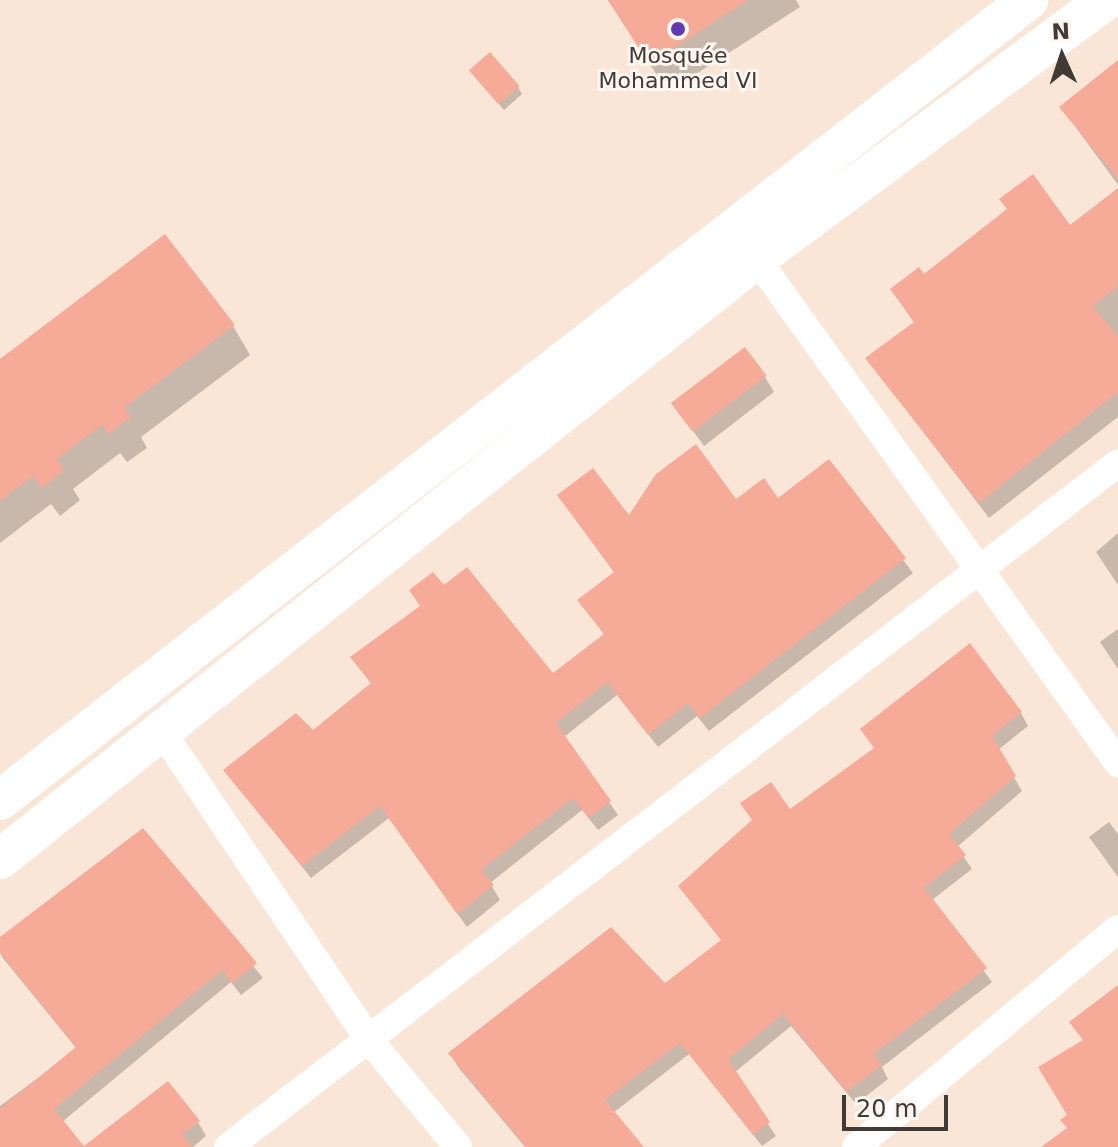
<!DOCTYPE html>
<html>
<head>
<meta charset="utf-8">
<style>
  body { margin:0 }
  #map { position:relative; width:1118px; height:1147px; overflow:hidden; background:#fae6d7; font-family:"DejaVu Sans",sans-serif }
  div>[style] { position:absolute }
  .shadow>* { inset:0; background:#0003 }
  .building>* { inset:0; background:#f6ab98; transform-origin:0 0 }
  .street>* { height:28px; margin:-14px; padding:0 14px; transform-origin:14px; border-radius:14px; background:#fff }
  .secondary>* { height:40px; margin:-20px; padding:0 20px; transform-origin:20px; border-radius:20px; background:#fff }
  .dots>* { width:22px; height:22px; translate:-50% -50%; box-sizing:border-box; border:4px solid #fef6f0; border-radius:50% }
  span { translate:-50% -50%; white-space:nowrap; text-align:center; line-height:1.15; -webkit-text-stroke:6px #fef6f0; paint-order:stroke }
  .poi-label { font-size:22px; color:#423b35 }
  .north { position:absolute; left:1022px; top:16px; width:80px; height:80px; -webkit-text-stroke:6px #fef6f0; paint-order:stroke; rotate:357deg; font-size:22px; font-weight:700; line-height:32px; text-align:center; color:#423b35 }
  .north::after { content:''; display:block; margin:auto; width:28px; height:36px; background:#423b35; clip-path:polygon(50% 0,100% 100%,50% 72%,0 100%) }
  .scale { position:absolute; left:842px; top:1095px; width:106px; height:36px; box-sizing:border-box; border:4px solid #423b35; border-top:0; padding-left:10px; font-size:24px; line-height:28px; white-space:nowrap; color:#423b35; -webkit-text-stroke:6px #fef6f0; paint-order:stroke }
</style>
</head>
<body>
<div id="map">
  <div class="shadow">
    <div style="clip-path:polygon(608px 0,796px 0,800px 7px,668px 92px)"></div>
    <div style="clip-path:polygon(1118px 61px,1118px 185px,1061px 107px)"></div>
    <div style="clip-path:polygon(476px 78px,518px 87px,522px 94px,504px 110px)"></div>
    <div style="clip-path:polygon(1118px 190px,1118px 417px,989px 518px,868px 359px,915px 324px,892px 290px,1070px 228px)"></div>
    <div style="clip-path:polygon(233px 326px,250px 355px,141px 437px,147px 448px,127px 462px,120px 453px,73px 489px,80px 500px,60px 516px,51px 504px,0 543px,0 362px)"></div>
    <div style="clip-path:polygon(765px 377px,774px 392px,704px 446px,675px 406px)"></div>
    <div style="clip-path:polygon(828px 461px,913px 573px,709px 731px,697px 716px,658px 747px,617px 695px,564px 737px,618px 815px,598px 830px,582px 810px,490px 883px,500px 900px,467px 927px,389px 818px,311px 878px,225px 771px,313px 733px,372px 685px,352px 658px,444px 588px,553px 676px,605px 636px,580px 600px,615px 574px,559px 495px,629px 518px,778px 500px)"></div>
    <div style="clip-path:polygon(1118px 533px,1118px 585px,1096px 552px)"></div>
    <div style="clip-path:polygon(1118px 629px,1118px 669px,1100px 642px)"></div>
    <div style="clip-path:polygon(1021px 713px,1028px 726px,998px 750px,1022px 791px,957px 847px,972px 869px,932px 900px,992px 982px,882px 1067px,888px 1079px,856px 1104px,791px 1026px,734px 1073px,776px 1136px,762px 1146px,689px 1054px,613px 1113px,639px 1147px,525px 1147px,458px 1067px,451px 1054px,665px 985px,722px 941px,681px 887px,790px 812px)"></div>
    <div style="clip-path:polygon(1109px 822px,1118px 834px,1118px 877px,1089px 837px)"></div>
    <div style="clip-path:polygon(143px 831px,263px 978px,241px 995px,231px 982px,62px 1122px,82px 1147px,0 1147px,0 1106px,77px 1049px,2px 957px,0 939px)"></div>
    <div style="clip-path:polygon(198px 1122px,206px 1136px,193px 1147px,87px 1147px)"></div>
  </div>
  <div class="building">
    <div style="clip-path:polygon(608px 0,748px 0,649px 64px)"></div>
    <div style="left:490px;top:52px;width:45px;height:28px;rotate:49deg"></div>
    <div style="clip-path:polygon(1118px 60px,1118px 179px,1059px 107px)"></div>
    <div style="clip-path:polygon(1033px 174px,1070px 225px,1118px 188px,1118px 286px,1093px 306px,1118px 337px,1118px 392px,979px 503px,865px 358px,914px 322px,890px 289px,919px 267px,924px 274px,1007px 209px,999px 199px)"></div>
    <div style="clip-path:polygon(165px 234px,235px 325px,124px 408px,131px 417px,109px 434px,102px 425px,57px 459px,65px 470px,42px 488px,33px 476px,0 501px,0 359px)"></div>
    <div style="left:745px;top:347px;width:36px;height:93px;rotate:53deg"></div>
    <div style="clip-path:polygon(696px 444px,736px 499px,764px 478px,778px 498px,829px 459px,906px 558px,700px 718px,688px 703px,648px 735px,607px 682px,556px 723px,611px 801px,589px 818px,573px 798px,481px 870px,494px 885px,457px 914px,380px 806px,302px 866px,223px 770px,296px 713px,313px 730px,371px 683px,350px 657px,420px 606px,409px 590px,433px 572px,444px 585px,467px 567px,553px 673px,604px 634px,577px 600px,614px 572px,557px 495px,593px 468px,629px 515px,656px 474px)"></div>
    <div style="clip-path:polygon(970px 643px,1022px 712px,992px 736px,1016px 776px,949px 834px,966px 855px,924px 888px,987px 968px,874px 1054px,882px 1065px,847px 1092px,783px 1014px,728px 1059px,770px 1122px,753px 1135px,680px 1043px,605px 1100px,644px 1147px,526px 1147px,448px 1053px,611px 927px,665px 983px,721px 940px,678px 886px,752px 820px,740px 803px,771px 782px,790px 809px,874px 748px,860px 729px)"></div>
    <div style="clip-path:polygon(143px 828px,257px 963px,232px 983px,222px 970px,54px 1109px,84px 1146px,168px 1081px,200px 1121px,182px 1134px,192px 1147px,0 1147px,0 1109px,76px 1047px,0 953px,0 937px)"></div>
    <div style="clip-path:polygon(1118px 985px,1118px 1147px,1041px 1147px,1067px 1128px,1060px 1120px,1067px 1115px,1038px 1067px,1083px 1040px,1069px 1022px)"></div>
  </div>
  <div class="street">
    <div style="left:746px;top:244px;width:639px;rotate:54.37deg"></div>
    <div style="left:163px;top:733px;width:370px;rotate:56.1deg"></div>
    <div style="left:369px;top:1040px;width:139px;rotate:50.2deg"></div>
    <div style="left:228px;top:1147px;width:1122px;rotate:-37.54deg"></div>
    <div style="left:856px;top:1147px;width:341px;rotate:-39.8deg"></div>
  </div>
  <div class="secondary">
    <div style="left:0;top:800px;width:1303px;rotate:-37.89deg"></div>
    <div style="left:0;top:859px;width:965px;rotate:-38.44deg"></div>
    <div style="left:756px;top:259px;width:435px;rotate:-36.5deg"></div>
  </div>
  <div class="dots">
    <div style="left:678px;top:29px;background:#5f3bb3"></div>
  </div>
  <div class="poi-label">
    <span style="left:678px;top:68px">Mosquée<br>Mohammed VI</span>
  </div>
  <div class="north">N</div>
  <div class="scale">20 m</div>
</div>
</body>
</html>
